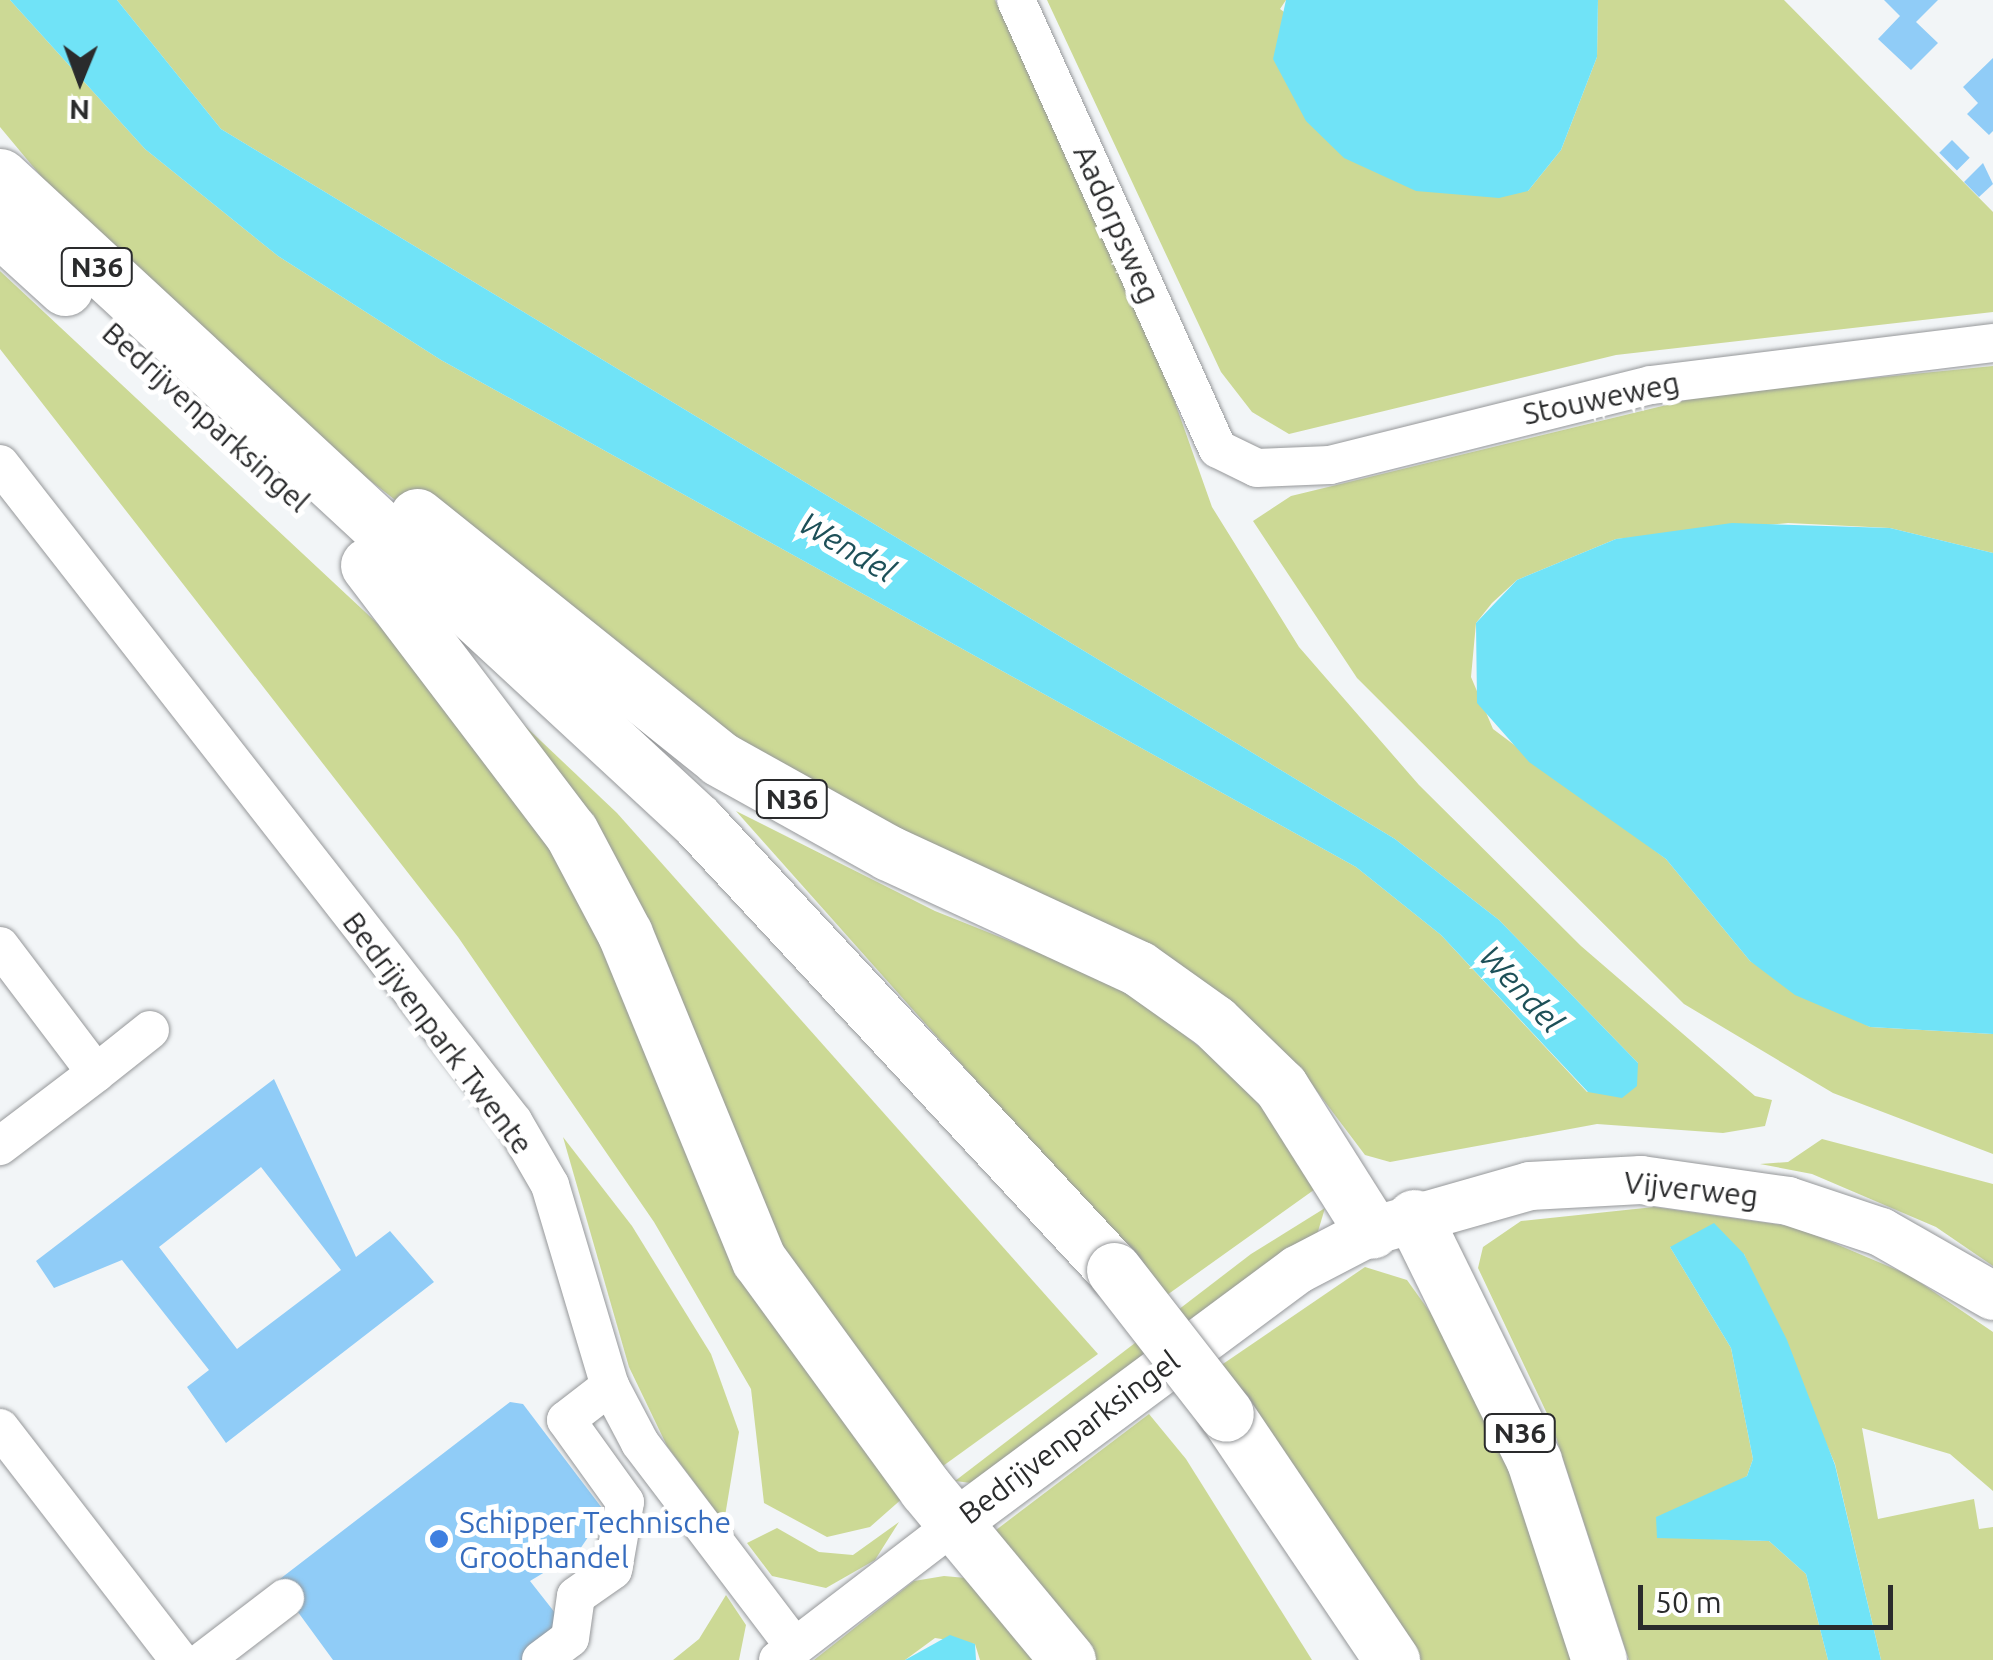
<!DOCTYPE html>
<html>
<head>
<meta charset="utf-8">
<style>
  body { margin:0 }
  #map { position:relative; width:1993px; height:1660px; overflow:hidden; background:#f2f5f7; font-family:Ubuntu,sans-serif }
  div>[style] { position:absolute }
  .green>* { inset:0; background:#ccd995 }
  .water>* { inset:0; background:#70e3f7 }
  .building>* { inset:0; background:#90ccf7; transform-origin:0 0 }
  .roads { filter:drop-shadow(0 0 2px #96989a) drop-shadow(0 0 2px #96989a) }
  .minor>* { height:38px; margin:-19px; padding:0 19px; transform-origin:19px; border-radius:19px; background:#fff }
  .major>* { height:48px; margin:-24px; padding:0 24px; transform-origin:24px; border-radius:24px; background:#fff }
  .highway>* { height:55px; margin:-27.5px; padding:0 27.5px; transform-origin:27.5px; border-radius:27.5px; background:#fff }
  .bridges { filter:drop-shadow(0 0 2px #96989a) drop-shadow(0 0 2px #96989a) }
  .highway-bridge>* { height:55px; margin:-27.5px; padding:0 27.5px; transform-origin:27.5px; border-radius:27.5px; background:#fff }
  .dots>* { width:28px; height:28px; translate:-50% -50%; box-sizing:border-box; border:5px solid #fff; border-radius:50% }
  span { translate:-50% -50%; white-space:nowrap; text-align:center; line-height:1.15; -webkit-text-stroke:10px #fff; paint-order:stroke }
  .shield-label span { padding:2px 8px; background:#fff; border:2px solid; border-radius:8px; -webkit-text-stroke-width:0 }
  .shield-label { font-size:28px; color:#2a2b2c; font-weight:700 }
  .street-label { font-size:30px; color:#2a2b2c }
  .shop-label { font-size:30px; color:#366cbe }
  .left { translate:0 -50%; text-align:left }
  .water-label { font-size:32px; color:#1d5058; font-style:italic }
  .north { position:absolute; left:30px; top:30px; width:100px; height:100px; -webkit-text-stroke:8px #fff; paint-order:stroke; rotate:181deg; font-size:28px; font-weight:700; line-height:40px; text-align:center; color:#2a2b2c }
  .north::after { content:''; display:block; margin:auto; width:35px; height:45px; background:#2a2b2c; clip-path:polygon(50% 0,100% 100%,50% 72%,0 100%) }
  .scale { position:absolute; left:1638px; top:1585px; width:255px; height:45px; box-sizing:border-box; border:5px solid #2a2b2c; border-top:0; padding-left:12px; font-size:30px; line-height:35px; white-space:nowrap; color:#2a2b2c; -webkit-text-stroke:8px #fff; paint-order:stroke }
</style>
</head>
<body>
<div id="map">
  <div class="green">
    <div style="clip-path:polygon(0 0,10px 0,145px 149px,278px 256px,441px 360px,1356px 867px,1441px 935px,1587px 1092px,1638px 1063px,1499px 920px,1395px 839px,221px 129px,117px 0,995px 0,1155px 346px,1212px 507px,1299px 647px,1419px 785px,1581px 946px,1755px 1096px,1772px 1100px,1765px 1126px,1723px 1133px,1597px 1124px,1390px 1162px,1365px 1155px,1307px 1078px,596px 656px,318px 440px,105px 253px,0 127px)"></div>
    <div style="clip-path:polygon(1047px 0,1286px 0,1280px 9px,1528px 191px,1561px 150px,1597px 57px,1598px 0,1784px 0,1993px 212px,1993px 312px,1616px 355px,1289px 434px,1252px 412px,1221px 372px)"></div>
    <div style="clip-path:polygon(0 271px,438px 680px,497px 749px,904px 1497px,870px 1527px,827px 1537px,764px 1503px,751px 1389px,654px 1222px,458px 937px,0 349px)"></div>
    <div style="clip-path:polygon(1993px 366px,1993px 553px,1890px 528px,1788px 523px,1616px 539px,1517px 580px,1492px 603px,1476px 623px,1471px 677px,1493px 729px,1666px 859px,1750px 961px,1870px 1027px,1993px 1034px,1993px 1154px,1833px 1093px,1684px 1004px,1357px 678px,1253px 521px,1291px 496px,1712px 394px)"></div>
    <div style="clip-path:polygon(449px 654px,617px 813px,1098px 1354px,936px 1471px,849px 1364px)"></div>
    <div style="clip-path:polygon(736px 811px,935px 911px,1122px 986px,1276px 1107px,1318px 1187px,1167px 1295px)"></div>
    <div style="clip-path:polygon(563px 1137px,632px 1226px,711px 1354px,739px 1432px,724px 1522px,667px 1446px,629px 1367px)"></div>
    <div style="clip-path:polygon(1822px 1139px,1993px 1184px,1993px 1266px,1936px 1227px,1812px 1174px,1760px 1164px,1788px 1162px)"></div>
    <div style="clip-path:polygon(1654px 1207px,1796px 1227px,1909px 1275px,1993px 1332px,1993px 1491px,1950px 1454px,1862px 1428px,1878px 1519px,1974px 1499px,1979px 1529px,1993px 1527px,1993px 1660px,1881px 1660px,1835px 1464px,1744px 1254px,1670px 1247px,1731px 1348px,1753px 1459px,1747px 1476px,1670px 1518px,1657px 1537px,1769px 1541px,1806px 1574px,1828px 1660px,1629px 1660px,1551px 1422px,1478px 1268px,1483px 1247px,1521px 1221px)"></div>
    <div style="clip-path:polygon(1325px 1208px,1316px 1238px,971px 1483px,955px 1481px,1251px 1254px)"></div>
    <div style="clip-path:polygon(1365px 1267px,1407px 1280px,1455px 1347px,1507px 1445px,1580px 1660px,1408px 1660px,1217px 1368px)"></div>
    <div style="clip-path:polygon(1149px 1414px,1186px 1459px,1312px 1660px,1096px 1660px,1003px 1554px,996px 1530px)"></div>
    <div style="clip-path:polygon(899px 1522px,875px 1560px,826px 1588px,772px 1576px,747px 1543px,777px 1528px,819px 1552px,853px 1555px)"></div>
    <div style="clip-path:polygon(944px 1576px,966px 1578px,1043px 1660px,980px 1660px,975px 1644px,935px 1638px,905px 1660px,814px 1660px,914px 1581px)"></div>
    <div style="clip-path:polygon(726px 1595px,746px 1625px,739px 1660px,673px 1660px,699px 1639px)"></div>
  </div>
  <div class="water">
    <div style="clip-path:polygon(10px 0,117px 0,221px 129px,1395px 839px,1499px 920px,1638px 1063px,1637px 1086px,1622px 1098px,1588px 1092px,1441px 935px,1356px 867px,441px 360px,278px 256px,145px 149px)"></div>
    <div style="clip-path:polygon(1286px 0,1598px 0,1597px 57px,1561px 150px,1528px 191px,1499px 198px,1416px 191px,1344px 158px,1306px 121px,1273px 59px)"></div>
    <div style="clip-path:polygon(1732px 523px,1890px 528px,1993px 553px,1993px 1034px,1870px 1027px,1795px 995px,1750px 961px,1666px 859px,1529px 762px,1477px 703px,1476px 623px,1517px 580px,1616px 539px)"></div>
    <div style="clip-path:polygon(1714px 1223px,1744px 1254px,1787px 1340px,1835px 1465px,1881px 1660px,1828px 1660px,1806px 1574px,1769px 1541px,1657px 1538px,1656px 1517px,1747px 1476px,1753px 1459px,1731px 1348px,1670px 1247px)"></div>
    <div style="clip-path:polygon(950px 1635px,975px 1644px,976px 1660px,905px 1660px)"></div>
  </div>
  <div class="building">
    <div style="clip-path:polygon(1884px 0,1938px 0,1916px 22px,1938px 43px,1911px 70px,1878px 39px,1900px 16px)"></div>
    <div style="clip-path:polygon(1993px 58px,1993px 131px,1989px 135px,1967px 114px,1978px 103px,1963px 87px)"></div>
    <div style="left:1952px;top:140px;width:25px;height:18px;rotate:45deg"></div>
    <div style="clip-path:polygon(1983px 163px,1993px 184px,1979px 197px,1964px 182px)"></div>
    <div style="clip-path:polygon(evenodd,274px 1079px,356px 1257px,390px 1231px,434px 1282px,226px 1443px,187px 1387px,209px 1370px,122px 1260px,54px 1288px,36px 1261px,274px 1079px,261px 1167px,341px 1270px,237px 1349px,159px 1247px,261px 1167px)"></div>
    <div style="clip-path:polygon(510px 1402px,523px 1404px,605px 1512px,578px 1552px,530px 1581px,563px 1623px,530px 1660px,333px 1660px,276px 1582px)"></div>
  </div>
  <div class="roads">
    <div class="minor">
      <div style="left:1016px;top:0;width:492px;rotate:65.8deg"></div>
      <div style="left:1218px;top:449px;width:43px;rotate:26deg"></div>
      <div style="left:1257px;top:468px;width:73px;rotate:-2.4deg"></div>
      <div style="left:1330px;top:465px;width:331px;rotate:-14deg"></div>
      <div style="left:1651px;top:385px;width:345px;rotate:-7deg"></div>
      <div style="left:0;top:464px;width:834px;rotate:52.02deg"></div>
      <div style="left:513px;top:1121px;width:74px;rotate:60deg"></div>
      <div style="left:550px;top:1185px;width:210px;rotate:73.4deg"></div>
      <div style="left:610px;top:1386px;width:64px;rotate:62.2deg"></div>
      <div style="left:640px;top:1443px;width:256px;rotate:52.8deg"></div>
      <div style="left:0;top:946px;width:159px;rotate:52.9deg"></div>
      <div style="left:96px;top:1073px;width:121px;rotate:142.8deg"></div>
      <div style="left:96px;top:1073px;width:69px;rotate:-38.5deg"></div>
      <div style="left:0;top:1428px;width:293px;rotate:52.3deg"></div>
      <div style="left:204px;top:1660px;width:102px;rotate:-37.4deg"></div>
      <div style="left:541px;top:1660px;width:36px;rotate:-37deg"></div>
      <div style="left:570px;top:1638px;width:42px;rotate:-81.9deg"></div>
      <div style="left:576px;top:1596px;width:45px;rotate:-35.1deg"></div>
      <div style="left:613px;top:1570px;width:69px;rotate:-80deg"></div>
      <div style="left:625px;top:1502px;width:101px;rotate:-125.7deg"></div>
      <div style="left:566px;top:1420px;width:56px;rotate:-37.7deg"></div>
      <div style="left:778px;top:1660px;width:223px;rotate:-37.5deg"></div>
    </div>
    <div class="major">
      <div style="left:955px;top:1524px;width:426px;rotate:-36.6deg"></div>
      <div style="left:1297px;top:1270px;width:85px;rotate:-27.5deg"></div>
      <div style="left:1372px;top:1231px;width:164px;rotate:-15.9deg"></div>
      <div style="left:1530px;top:1186px;width:111px;rotate:-3.1deg"></div>
      <div style="left:1641px;top:1180px;width:148px;rotate:8.1deg"></div>
      <div style="left:1788px;top:1201px;width:98px;rotate:18.4deg"></div>
      <div style="left:1881px;top:1232px;width:129px;rotate:29.7deg"></div>
    </div>
    <div class="highway">
      <div style="left:0;top:176px;width:950px;rotate:42.78deg"></div>
      <div style="left:697px;top:821px;width:613px;rotate:47.12deg"></div>
      <div style="left:0;top:229px;width:88px;rotate:42.2deg"></div>
      <div style="left:417px;top:516px;width:388px;rotate:38.7deg"></div>
      <div style="left:720px;top:759px;width:193px;rotate:29.1deg"></div>
      <div style="left:889px;top:853px;width:274px;rotate:24.8deg"></div>
      <div style="left:1138px;top:968px;width:93px;rotate:35.4deg"></div>
      <div style="left:1214px;top:1022px;width:93px;rotate:44.1deg"></div>
      <div style="left:1281px;top:1087px;width:170px;rotate:57.7deg"></div>
      <div style="left:368px;top:565px;width:335px;rotate:52.8deg"></div>
      <div style="left:571px;top:832px;width:115px;rotate:62.1deg"></div>
      <div style="left:625px;top:934px;width:352px;rotate:67.7deg"></div>
      <div style="left:759px;top:1260px;width:283px;rotate:53.9deg"></div>
      <div style="left:926px;top:1489px;width:222px;rotate:50.3deg"></div>
      <div style="left:1414px;top:1217px;width:272px;rotate:63.8deg"></div>
      <div style="left:1534px;top:1461px;width:209px;rotate:71.9deg"></div>
      <div style="left:1226px;top:1414px;width:297px;rotate:56deg"></div>
    </div>
  </div>
  <div class="bridges">
    <div class="highway-bridge">
      <div style="left:1114px;top:1270px;width:182px;rotate:52.1deg"></div>
    </div>
  </div>
  <div class="dots">
    <div style="left:439px;top:1539px;background:#3f7fe0"></div>
  </div>
  <div class="shield-label">
    <span style="left:97px;top:267px">N36</span>
    <span style="left:792px;top:799px">N36</span>
    <span style="left:1520px;top:1433px">N36</span>
  </div>
  <div class="street-label">
    <span style="left:1117px;top:224px;rotate:66deg">Aadorpsweg</span>
    <span style="left:1601px;top:398px;rotate:-12deg">Stouweweg</span>
    <span style="left:206px;top:417px;rotate:42deg">Bedrijvenparksingel</span>
    <span style="left:438px;top:1033px;rotate:53deg">Bedrijvenpark Twente</span>
    <span style="left:1691px;top:1189px;rotate:6deg">Vijverweg</span>
    <span style="left:1069px;top:1437px;rotate:-37deg">Bedrijvenparksingel</span>
  </div>
  <div class="shop-label">
    <span class="left" style="left:459px;top:1539px">Schipper Technische<br>Groothandel</span>
  </div>
  <div class="water-label">
    <span style="left:848px;top:547px;rotate:31deg">Wendel</span>
    <span style="left:1522px;top:989px;rotate:47deg">Wendel</span>
  </div>
  <div class="north">N</div>
  <div class="scale">50 m</div>
</div>
</body>
</html>
